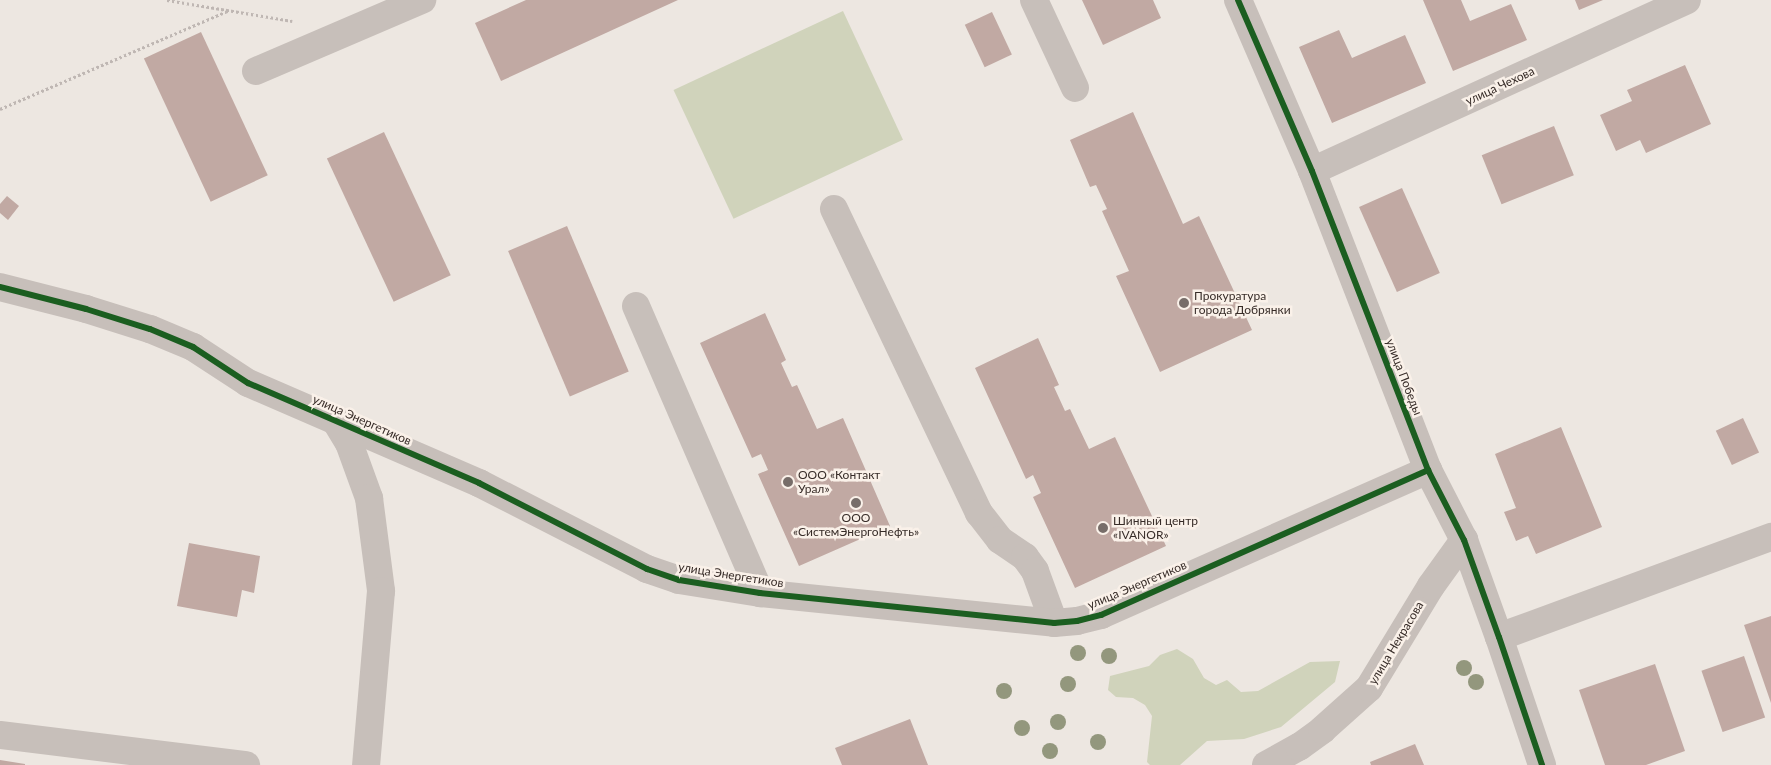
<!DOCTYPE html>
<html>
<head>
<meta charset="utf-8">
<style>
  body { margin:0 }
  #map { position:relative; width:1771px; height:765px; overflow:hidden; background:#ede7e1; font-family:Lato,sans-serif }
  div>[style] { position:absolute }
  .green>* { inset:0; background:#d0d3bb; transform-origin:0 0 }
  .building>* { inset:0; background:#c1a9a3; transform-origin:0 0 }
  .path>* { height:3px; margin-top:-1.5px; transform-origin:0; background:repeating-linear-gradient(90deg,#bfb7b3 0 2.5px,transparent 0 5px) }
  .minor>* { height:28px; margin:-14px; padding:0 14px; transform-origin:14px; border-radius:14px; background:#c7bfba }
  .cycleway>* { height:6px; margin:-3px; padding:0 3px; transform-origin:3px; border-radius:3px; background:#1b5e20 }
  .trees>* { width:16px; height:16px; margin:-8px; border-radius:50%; background:#93977d }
  .dots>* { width:14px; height:14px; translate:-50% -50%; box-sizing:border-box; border:2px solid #faf1e9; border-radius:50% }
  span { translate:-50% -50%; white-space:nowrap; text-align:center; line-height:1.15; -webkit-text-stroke:5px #faf1e9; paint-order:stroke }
  .street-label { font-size:12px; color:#372c28 }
  .poi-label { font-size:12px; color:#372c28 }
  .left { translate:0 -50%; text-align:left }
</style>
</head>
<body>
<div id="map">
  <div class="green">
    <div style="left:843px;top:11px;width:142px;height:187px;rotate:65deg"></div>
    <div style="clip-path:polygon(1177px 649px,1193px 659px,1204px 678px,1216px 685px,1227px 680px,1241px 692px,1258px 691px,1310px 662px,1340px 661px,1335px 682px,1281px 727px,1244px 739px,1207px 741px,1180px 765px,1150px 765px,1147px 762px,1152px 716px,1145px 705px,1133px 698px,1116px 697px,1108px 690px,1110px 676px,1149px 666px,1160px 655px)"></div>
  </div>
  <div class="building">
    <div style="clip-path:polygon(526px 0,678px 0,501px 81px,475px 23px)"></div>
    <div style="clip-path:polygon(1082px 0,1153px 0,1161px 18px,1103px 45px)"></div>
    <div style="clip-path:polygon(1423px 0,1461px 0,1470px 21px,1511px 4px,1527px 40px,1453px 71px)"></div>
    <div style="clip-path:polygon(1575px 0,1603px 0,1579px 10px)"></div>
    <div style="left:992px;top:12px;width:47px;height:30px;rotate:65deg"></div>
    <div style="clip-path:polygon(1339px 30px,1352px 58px,1405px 35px,1426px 83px,1332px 123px,1299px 47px)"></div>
    <div style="left:201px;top:32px;width:158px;height:63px;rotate:65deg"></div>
    <div style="clip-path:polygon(1685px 65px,1711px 124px,1646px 153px,1640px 140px,1616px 151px,1600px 115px,1632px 101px,1627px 90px)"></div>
    <div style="clip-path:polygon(1133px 112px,1183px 224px,1199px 216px,1252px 330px,1160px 372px,1116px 276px,1129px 271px,1102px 211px,1107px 209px,1096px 185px,1090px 187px,1070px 140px)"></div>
    <div style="left:1554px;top:126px;width:53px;height:78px;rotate:68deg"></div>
    <div style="left:384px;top:132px;width:158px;height:63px;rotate:65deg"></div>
    <div style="left:1402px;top:188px;width:93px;height:47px;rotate:66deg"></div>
    <div style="clip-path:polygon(7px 196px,19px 206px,8px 220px,0 213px,0 204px)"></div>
    <div style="left:567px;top:226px;width:158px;height:64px;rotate:67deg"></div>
    <div style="clip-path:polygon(765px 313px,786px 360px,781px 363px,792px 387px,797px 385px,817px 429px,843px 418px,890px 526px,799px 566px,758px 474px,768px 470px,761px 454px,752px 458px,700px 343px)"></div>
    <div style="clip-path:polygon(1038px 338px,1059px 385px,1054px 387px,1065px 411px,1070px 409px,1089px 449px,1115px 437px,1166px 546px,1075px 588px,1033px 497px,1041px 493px,1033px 475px,1026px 479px,975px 368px)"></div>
    <div style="left:1743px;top:418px;width:38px;height:30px;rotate:65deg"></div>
    <div style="clip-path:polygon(1561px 427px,1602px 527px,1536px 554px,1528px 536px,1516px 541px,1504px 512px,1516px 508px,1495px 454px)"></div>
    <div style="clip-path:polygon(189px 543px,260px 556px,254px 593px,242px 590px,237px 617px,177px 606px)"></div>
    <div style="clip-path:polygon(1771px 616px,1771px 703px,1744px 625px)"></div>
    <div style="left:1744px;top:656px;width:65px;height:45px;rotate:71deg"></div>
    <div style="clip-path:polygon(1655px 664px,1685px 751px,1646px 765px,1605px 765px,1579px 690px)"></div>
    <div style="clip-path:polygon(910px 719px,928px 765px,842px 765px,835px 748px)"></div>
    <div style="clip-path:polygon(1415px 744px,1424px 765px,1371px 765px,1370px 762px)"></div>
    <div style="clip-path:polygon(0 760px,25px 764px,25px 765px,0 765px)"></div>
  </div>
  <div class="path">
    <div style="left:167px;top:0;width:127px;rotate:9.5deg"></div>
    <div style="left:0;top:109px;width:248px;rotate:-23.3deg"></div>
  </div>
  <div class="minor">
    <div style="left:1034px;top:0;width:97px;rotate:65deg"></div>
    <div style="left:1238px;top:0;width:186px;rotate:66.6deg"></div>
    <div style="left:1312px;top:171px;width:321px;rotate:68.8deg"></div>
    <div style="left:1428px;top:470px;width:79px;rotate:62.8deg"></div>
    <div style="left:1464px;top:540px;width:103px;rotate:70.2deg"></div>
    <div style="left:1499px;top:637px;width:135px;rotate:71.4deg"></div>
    <div style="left:256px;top:71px;width:181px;rotate:-23.2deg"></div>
    <div style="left:1312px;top:171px;width:412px;rotate:-24.5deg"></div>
    <div style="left:834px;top:209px;width:337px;rotate:64.5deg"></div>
    <div style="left:979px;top:513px;width:34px;rotate:52deg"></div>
    <div style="left:1000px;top:540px;width:30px;rotate:34deg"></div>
    <div style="left:1025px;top:557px;width:17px;rotate:54deg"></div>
    <div style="left:1035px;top:571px;width:55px;rotate:69.9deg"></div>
    <div style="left:0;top:287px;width:89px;rotate:14.3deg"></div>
    <div style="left:86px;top:309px;width:67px;rotate:17.4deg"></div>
    <div style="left:150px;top:329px;width:47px;rotate:22.7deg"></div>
    <div style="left:193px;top:347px;width:66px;rotate:33.2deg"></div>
    <div style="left:248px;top:383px;width:252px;rotate:23.4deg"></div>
    <div style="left:479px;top:483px;width:189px;rotate:27.1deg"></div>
    <div style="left:647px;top:569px;width:34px;rotate:19deg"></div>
    <div style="left:679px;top:580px;width:82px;rotate:9.1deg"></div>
    <div style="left:760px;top:593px;width:296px;rotate:5.8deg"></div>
    <div style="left:1054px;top:623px;width:23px;rotate:-5deg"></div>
    <div style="left:1077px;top:621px;width:25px;rotate:-14deg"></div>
    <div style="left:1101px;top:615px;width:358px;rotate:-23.9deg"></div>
    <div style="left:636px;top:306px;width:313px;rotate:66.6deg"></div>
    <div style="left:335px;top:420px;width:27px;rotate:59deg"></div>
    <div style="left:349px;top:443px;width:59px;rotate:70deg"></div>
    <div style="left:369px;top:498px;width:94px;rotate:82.6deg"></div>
    <div style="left:381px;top:591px;width:175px;rotate:94.9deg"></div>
    <div style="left:1499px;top:637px;width:290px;rotate:-20.2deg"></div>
    <div style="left:0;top:735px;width:248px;rotate:7deg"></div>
    <div style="left:1266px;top:765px;width:38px;rotate:-29deg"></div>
    <div style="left:1299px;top:747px;width:29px;rotate:-36deg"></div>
    <div style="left:1322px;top:730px;width:63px;rotate:-41.8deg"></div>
    <div style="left:1369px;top:688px;width:119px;rotate:-58.7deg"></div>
    <div style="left:1431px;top:586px;width:57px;rotate:-54.3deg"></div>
  </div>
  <div class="cycleway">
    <div style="left:1238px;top:0;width:186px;rotate:66.6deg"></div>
    <div style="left:1312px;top:171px;width:321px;rotate:68.8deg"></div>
    <div style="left:1428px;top:470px;width:79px;rotate:62.8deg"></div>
    <div style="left:1464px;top:540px;width:103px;rotate:70.2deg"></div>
    <div style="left:1499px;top:637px;width:135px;rotate:71.4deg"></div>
    <div style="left:0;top:287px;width:89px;rotate:14.3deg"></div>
    <div style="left:86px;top:309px;width:67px;rotate:17.4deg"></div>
    <div style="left:150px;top:329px;width:47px;rotate:22.7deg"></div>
    <div style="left:193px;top:347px;width:66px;rotate:33.2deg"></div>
    <div style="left:248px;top:383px;width:252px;rotate:23.4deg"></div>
    <div style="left:479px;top:483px;width:189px;rotate:27.1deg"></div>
    <div style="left:647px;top:569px;width:34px;rotate:19deg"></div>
    <div style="left:679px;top:580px;width:82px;rotate:9.1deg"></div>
    <div style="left:760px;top:593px;width:296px;rotate:5.8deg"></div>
    <div style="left:1054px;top:623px;width:23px;rotate:-5deg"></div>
    <div style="left:1077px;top:621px;width:25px;rotate:-14deg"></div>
    <div style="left:1101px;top:615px;width:358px;rotate:-23.9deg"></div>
  </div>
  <div class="trees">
    <div style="left:1078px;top:653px"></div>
    <div style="left:1109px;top:656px"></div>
    <div style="left:1464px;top:668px"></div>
    <div style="left:1476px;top:682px"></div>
    <div style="left:1068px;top:684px"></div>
    <div style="left:1004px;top:691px"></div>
    <div style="left:1058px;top:722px"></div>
    <div style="left:1022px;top:728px"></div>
    <div style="left:1098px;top:742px"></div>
    <div style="left:1050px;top:751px"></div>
  </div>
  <div class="dots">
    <div style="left:1184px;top:303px;background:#776d69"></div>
    <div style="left:788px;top:482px;background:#776d69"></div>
    <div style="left:856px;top:503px;background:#776d69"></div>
    <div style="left:1103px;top:528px;background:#776d69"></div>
  </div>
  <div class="street-label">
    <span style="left:1500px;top:86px;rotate:-25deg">улица Чехова</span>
    <span style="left:1404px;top:377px;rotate:69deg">улица Победы</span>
    <span style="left:362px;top:420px;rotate:24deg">улица Энергетиков</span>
    <span style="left:731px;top:575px;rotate:9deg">улица Энергетиков</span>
    <span style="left:1137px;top:585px;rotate:-23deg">улица Энергетиков</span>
    <span style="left:1396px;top:643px;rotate:-59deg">улица Некрасова</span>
  </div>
  <div class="poi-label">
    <span class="left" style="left:1194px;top:303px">Прокуратура<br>города Добрянки</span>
    <span class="left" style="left:798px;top:482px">ООО «Контакт<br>Урал»</span>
    <span style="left:856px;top:525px">ООО<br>«СистемЭнергоНефть»</span>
    <span class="left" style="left:1113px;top:528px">Шинный центр<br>«IVANOR»</span>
  </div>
</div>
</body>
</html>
